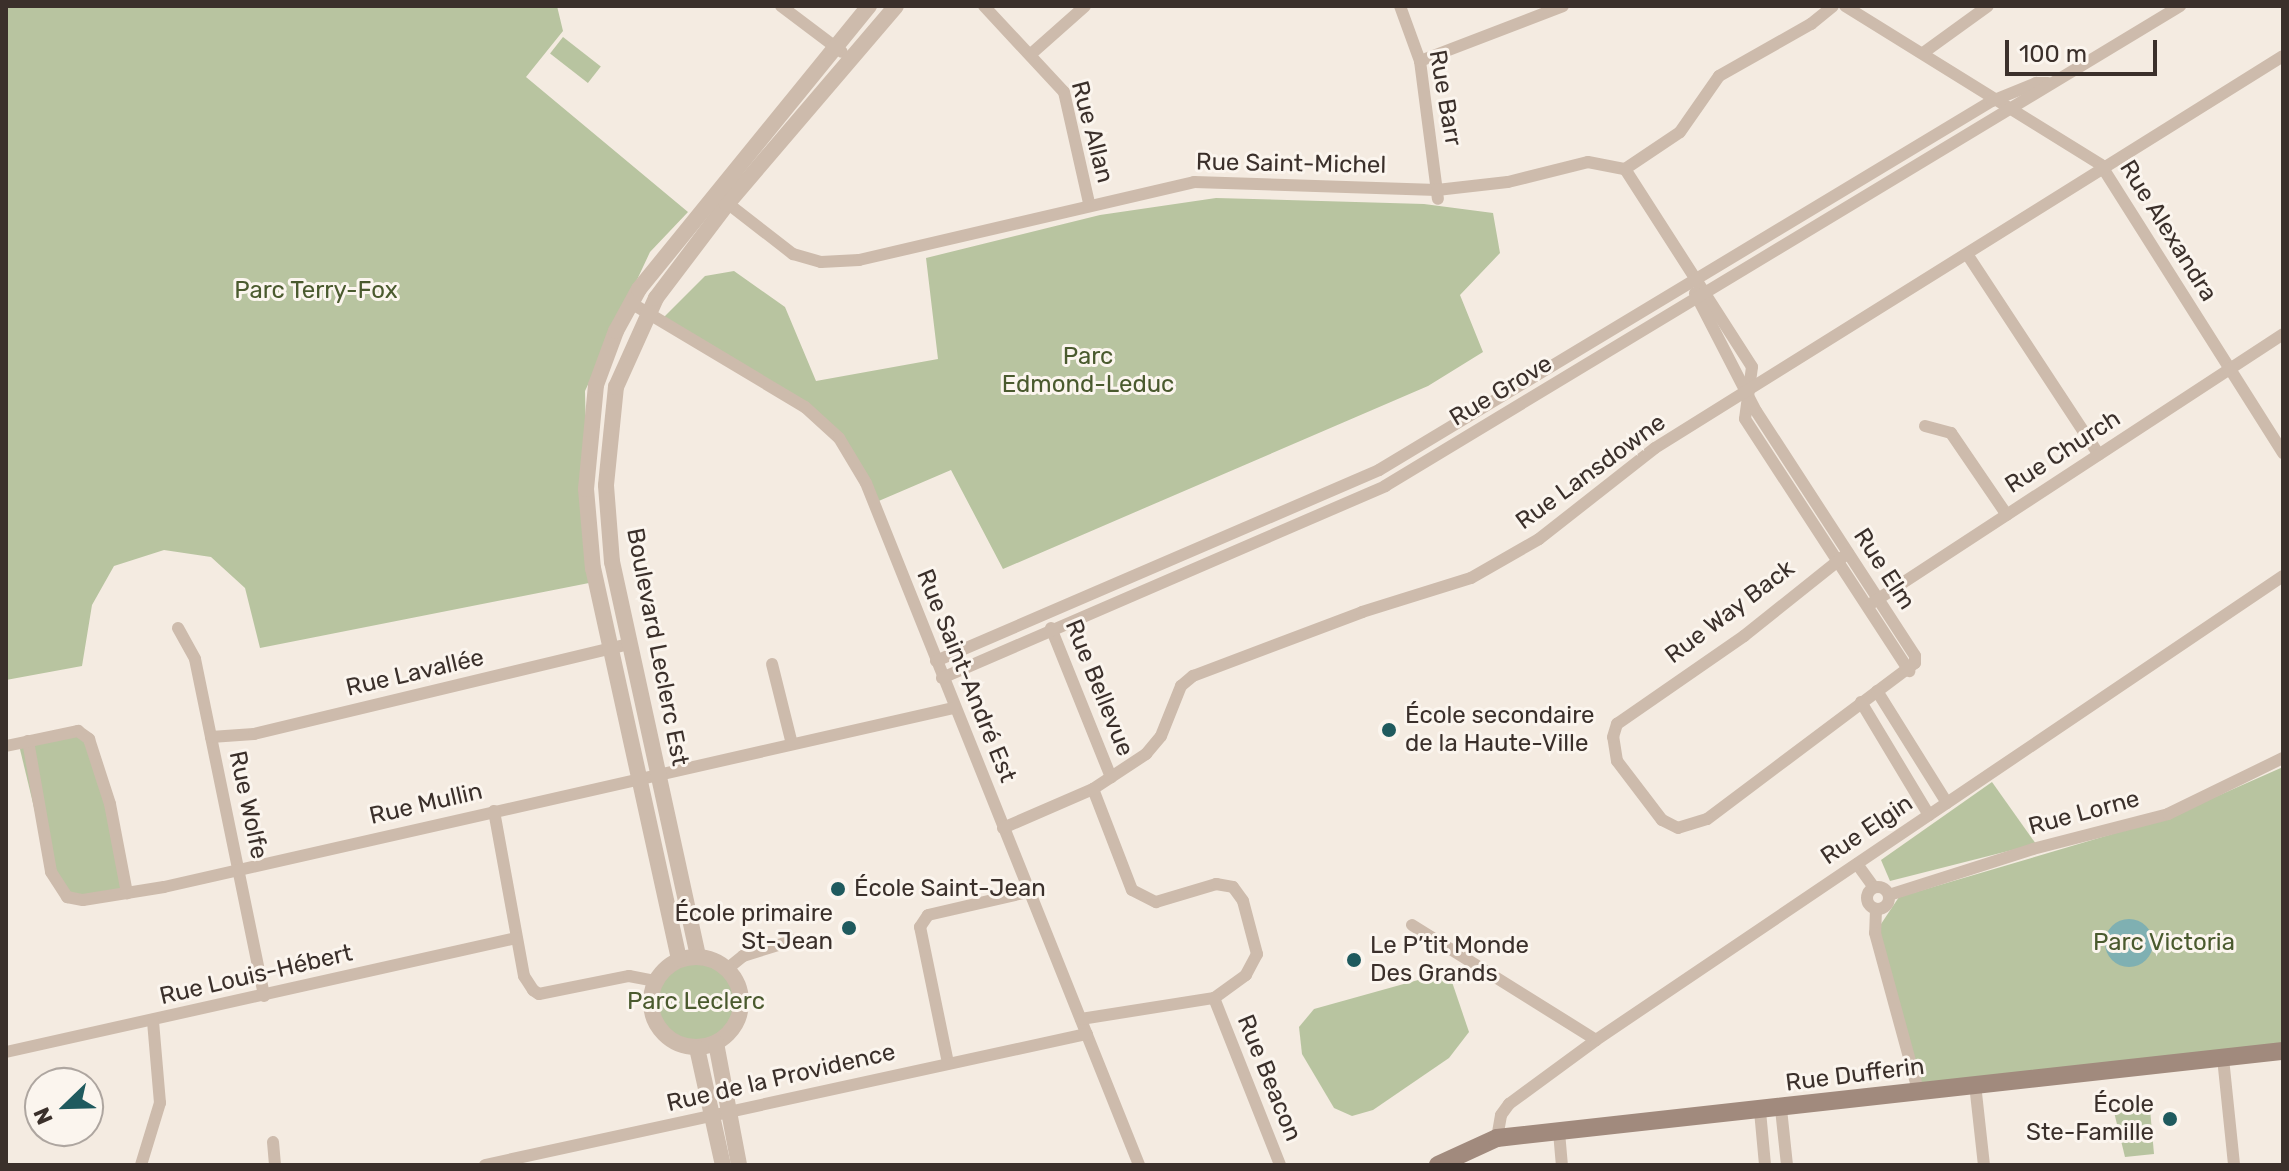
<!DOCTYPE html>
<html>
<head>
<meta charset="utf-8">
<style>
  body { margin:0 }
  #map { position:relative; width:2289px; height:1171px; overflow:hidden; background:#f4ebe1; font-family:Rubik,sans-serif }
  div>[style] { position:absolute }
  .green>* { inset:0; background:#b8c4a0; transform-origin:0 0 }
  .round { border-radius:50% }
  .water>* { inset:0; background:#7fb0b2 }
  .minor>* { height:12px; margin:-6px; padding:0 6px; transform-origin:6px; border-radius:6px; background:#cdbbac }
  .minor>.ring { margin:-6px; padding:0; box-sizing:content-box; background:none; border:12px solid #cdbbac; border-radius:50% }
  .tertiary>* { height:16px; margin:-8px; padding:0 8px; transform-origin:8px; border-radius:8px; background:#cdbbac }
  .tertiary>.ring { margin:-8px; padding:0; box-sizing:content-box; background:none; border:16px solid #cdbbac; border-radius:50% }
  .secondary>* { height:18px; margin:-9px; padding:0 9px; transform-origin:9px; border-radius:9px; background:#a18a7d }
  .dots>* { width:22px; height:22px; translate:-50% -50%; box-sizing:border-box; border:4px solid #fbf5ee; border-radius:50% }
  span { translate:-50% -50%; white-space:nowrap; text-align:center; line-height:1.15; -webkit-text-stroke:6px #fbf5ee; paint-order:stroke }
  .street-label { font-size:24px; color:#3b302b }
  .park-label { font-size:24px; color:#4a5a2e }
  .poi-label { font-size:24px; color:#3b302b }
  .left { translate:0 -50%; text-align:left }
  .right { translate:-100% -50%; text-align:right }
  .frame { position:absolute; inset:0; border:8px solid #3b302b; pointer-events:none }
  .north { position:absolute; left:24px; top:1067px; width:80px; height:80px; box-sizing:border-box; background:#fbf5ee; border:2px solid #aea6a0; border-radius:50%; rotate:247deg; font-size:22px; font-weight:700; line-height:32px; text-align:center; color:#3b302b }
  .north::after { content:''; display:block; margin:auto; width:28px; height:36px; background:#1f5a5e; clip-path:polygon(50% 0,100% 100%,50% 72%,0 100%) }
  .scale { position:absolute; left:2005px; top:40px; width:152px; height:36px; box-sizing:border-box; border:4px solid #3b302b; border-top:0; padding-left:10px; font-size:24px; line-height:28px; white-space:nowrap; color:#3b302b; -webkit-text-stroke:6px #fbf5ee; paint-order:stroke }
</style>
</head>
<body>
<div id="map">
  <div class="green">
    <div style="clip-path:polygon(6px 6px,557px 6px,563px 31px,526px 77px,688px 212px,650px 252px,585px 391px,589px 583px,260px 648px,245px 588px,211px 557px,164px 550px,114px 566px,92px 605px,82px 666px,6px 680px)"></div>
    <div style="left:563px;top:37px;width:48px;height:21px;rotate:38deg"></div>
    <div style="clip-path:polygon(1216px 198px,1424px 204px,1493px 213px,1500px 253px,1460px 295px,1483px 352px,1428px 386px,1003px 569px,951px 470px,874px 503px,839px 438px,805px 407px,659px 322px,705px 276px,734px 271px,785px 307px,816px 381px,938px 359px,926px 258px,1100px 215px)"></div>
    <div style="clip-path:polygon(78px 732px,97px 764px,122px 894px,81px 905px,51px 878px,18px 741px)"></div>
    <div style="clip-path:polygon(2283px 767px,2283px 1050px,1918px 1090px,1875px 933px,1899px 897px,2170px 817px)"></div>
    <div style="clip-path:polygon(1992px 782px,2036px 844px,1890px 881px,1881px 860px)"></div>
    <div class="round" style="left:651px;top:957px;width:90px;height:90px"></div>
    <div style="clip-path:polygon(1436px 975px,1452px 982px,1469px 1032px,1449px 1058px,1373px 1110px,1352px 1116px,1334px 1108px,1302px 1054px,1299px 1027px,1314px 1009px)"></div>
    <div style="clip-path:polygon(2150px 1109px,2154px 1154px,2125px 1157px,2114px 1112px)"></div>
  </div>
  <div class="water">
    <div class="round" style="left:2105px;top:919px;width:48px;height:48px"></div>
  </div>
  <div class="minor">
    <div style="left:781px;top:6px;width:76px;rotate:37deg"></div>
    <div style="left:984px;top:6px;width:117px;rotate:47.1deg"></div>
    <div style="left:1064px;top:92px;width:114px;rotate:77.3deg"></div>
    <div style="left:1400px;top:6px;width:59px;rotate:70deg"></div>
    <div style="left:1420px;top:61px;width:139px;rotate:82.6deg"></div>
    <div style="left:1845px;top:6px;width:301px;rotate:31.8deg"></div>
    <div style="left:2101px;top:165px;width:341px;rotate:57.7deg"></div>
    <div style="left:1923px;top:53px;width:80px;rotate:-35.9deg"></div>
    <div style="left:1031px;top:54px;width:72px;rotate:-41.6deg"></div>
    <div style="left:1420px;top:61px;width:153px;rotate:-21deg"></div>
    <div style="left:1625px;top:169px;width:235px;rotate:57.3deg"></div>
    <div style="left:1752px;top:367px;width:52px;rotate:97.7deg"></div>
    <div style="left:1745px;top:419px;width:301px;rotate:56.9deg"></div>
    <div style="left:722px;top:199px;width:90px;rotate:37.8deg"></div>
    <div style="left:793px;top:254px;width:29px;rotate:16deg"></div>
    <div style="left:821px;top:262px;width:38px;rotate:-3deg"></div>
    <div style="left:859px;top:260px;width:344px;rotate:-13.1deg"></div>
    <div style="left:1194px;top:182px;width:243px;rotate:1.9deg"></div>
    <div style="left:1437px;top:190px;width:71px;rotate:-6.4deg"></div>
    <div style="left:1508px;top:182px;width:82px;rotate:-14deg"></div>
    <div style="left:1588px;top:162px;width:38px;rotate:11deg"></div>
    <div style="left:1625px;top:169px;width:66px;rotate:-33.9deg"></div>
    <div style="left:1680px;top:132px;width:68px;rotate:-55.1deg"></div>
    <div style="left:1719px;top:76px;width:106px;rotate:-29.5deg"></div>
    <div style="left:1811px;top:24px;width:28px;rotate:-39deg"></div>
    <div style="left:1967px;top:254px;width:240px;rotate:56.7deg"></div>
    <div style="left:1695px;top:293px;width:133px;rotate:62.7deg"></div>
    <div style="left:1756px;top:411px;width:292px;rotate:57deg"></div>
    <div style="left:1915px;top:656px;width:7px;rotate:90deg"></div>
    <div style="left:1915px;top:663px;width:260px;rotate:143.1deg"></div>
    <div style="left:1707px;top:819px;width:30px;rotate:163deg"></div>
    <div style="left:1678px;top:828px;width:18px;rotate:-153deg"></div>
    <div style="left:1662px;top:820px;width:74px;rotate:-127.3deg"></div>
    <div style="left:1617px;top:761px;width:24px;rotate:-99deg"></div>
    <div style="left:1613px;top:737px;width:14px;rotate:-73deg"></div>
    <div style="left:1617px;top:724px;width:155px;rotate:-34.7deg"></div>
    <div style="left:1744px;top:636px;width:133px;rotate:-38.6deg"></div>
    <div style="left:631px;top:303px;width:203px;rotate:30.9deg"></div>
    <div style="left:805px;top:407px;width:46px;rotate:42.4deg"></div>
    <div style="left:839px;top:438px;width:52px;rotate:59deg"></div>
    <div style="left:866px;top:483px;width:735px;rotate:68.18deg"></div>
    <div style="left:1925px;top:426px;width:27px;rotate:15deg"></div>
    <div style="left:1951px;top:433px;width:99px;rotate:55.7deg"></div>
    <div style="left:1872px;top:603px;width:491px;rotate:-33.2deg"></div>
    <div style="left:178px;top:628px;width:35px;rotate:61deg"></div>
    <div style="left:195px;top:659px;width:344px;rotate:78.4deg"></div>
    <div style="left:1051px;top:628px;width:161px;rotate:68.1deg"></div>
    <div style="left:936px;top:661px;width:482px;rotate:-23.3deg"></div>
    <div style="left:1379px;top:470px;width:715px;rotate:-31.05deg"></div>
    <div style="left:1992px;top:101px;width:48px;rotate:-22.2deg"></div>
    <div style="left:2036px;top:83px;width:12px"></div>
    <div style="left:772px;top:664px;width:82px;rotate:76deg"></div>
    <div style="left:942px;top:678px;width:483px;rotate:-23.4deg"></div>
    <div style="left:1385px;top:486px;width:929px;rotate:-31.12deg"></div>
    <div style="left:1877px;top:691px;width:132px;rotate:58deg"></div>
    <div style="left:1861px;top:702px;width:132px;rotate:59deg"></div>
    <div style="left:211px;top:737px;width:43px;rotate:-4deg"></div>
    <div style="left:254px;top:734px;width:385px;rotate:-13.5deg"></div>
    <div style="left:28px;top:741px;width:133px;rotate:80deg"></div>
    <div style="left:51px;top:872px;width:30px;rotate:57deg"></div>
    <div style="left:67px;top:897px;width:16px;rotate:11deg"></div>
    <div style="left:83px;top:900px;width:82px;rotate:-9.1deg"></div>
    <div style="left:164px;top:887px;width:810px;rotate:-12.77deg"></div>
    <div style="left:6px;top:746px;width:74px;rotate:-11.8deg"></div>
    <div style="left:78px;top:731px;width:14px;rotate:36deg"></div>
    <div style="left:89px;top:739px;width:68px;rotate:72.1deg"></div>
    <div style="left:110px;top:804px;width:91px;rotate:79.2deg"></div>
    <div style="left:1093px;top:789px;width:108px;rotate:68.9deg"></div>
    <div style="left:1132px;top:890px;width:27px;rotate:27deg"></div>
    <div style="left:1156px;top:902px;width:63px;rotate:-16.7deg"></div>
    <div style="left:1216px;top:884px;width:17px;rotate:10deg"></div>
    <div style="left:1233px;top:887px;width:17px;rotate:54deg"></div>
    <div style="left:1243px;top:901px;width:55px;rotate:75.2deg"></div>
    <div style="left:1257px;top:954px;width:24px;rotate:118deg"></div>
    <div style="left:1246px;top:975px;width:39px;rotate:144deg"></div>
    <div style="left:494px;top:811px;width:168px;rotate:79.7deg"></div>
    <div style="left:524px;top:976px;width:17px;rotate:57deg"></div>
    <div style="left:533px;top:990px;width:7px;rotate:34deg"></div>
    <div style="left:539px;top:994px;width:92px;rotate:-11.3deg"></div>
    <div style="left:629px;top:976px;width:26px;rotate:11deg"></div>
    <div style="left:1003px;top:828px;width:98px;rotate:-23.4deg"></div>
    <div style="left:1093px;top:789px;width:64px;rotate:-33.4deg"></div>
    <div style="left:1146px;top:754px;width:23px;rotate:-50deg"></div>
    <div style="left:1161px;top:736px;width:54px;rotate:-68.2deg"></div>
    <div style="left:1181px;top:686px;width:16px;rotate:-40deg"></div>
    <div style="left:1193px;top:676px;width:181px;rotate:-20.7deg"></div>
    <div style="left:1362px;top:612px;width:114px;rotate:-17.3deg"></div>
    <div style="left:1471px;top:578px;width:78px;rotate:-29.8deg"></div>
    <div style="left:1539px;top:539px;width:147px;rotate:-38.1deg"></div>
    <div style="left:1655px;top:448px;width:740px;rotate:-31.97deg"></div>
    <div style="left:1857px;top:864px;width:29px;rotate:54deg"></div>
    <div class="ring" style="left:1867px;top:887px;width:10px;height:10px"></div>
    <div style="left:1889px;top:895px;width:151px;rotate:-17.7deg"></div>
    <div style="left:2033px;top:849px;width:139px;rotate:-14.5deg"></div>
    <div style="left:2168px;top:814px;width:128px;rotate:-26deg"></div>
    <div style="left:1876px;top:909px;width:24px;rotate:92deg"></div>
    <div style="left:1875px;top:933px;width:163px;rotate:74.7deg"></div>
    <div style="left:1412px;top:925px;width:217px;rotate:32deg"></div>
    <div style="left:727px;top:969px;width:21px;rotate:-39deg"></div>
    <div style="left:743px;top:956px;width:53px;rotate:-17.4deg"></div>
    <div style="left:1081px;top:1019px;width:135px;rotate:-9deg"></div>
    <div style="left:1214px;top:998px;width:180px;rotate:68.4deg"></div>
    <div style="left:6px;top:1052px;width:523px;rotate:-12.6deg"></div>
    <div style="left:2223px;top:1058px;width:108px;rotate:84.1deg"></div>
    <div style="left:948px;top:1063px;width:139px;rotate:-101.6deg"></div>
    <div style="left:920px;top:927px;width:14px;rotate:-56deg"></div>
    <div style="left:928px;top:915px;width:103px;rotate:-13deg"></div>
    <div style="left:1975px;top:1084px;width:81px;rotate:83.7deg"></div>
    <div style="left:1781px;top:1109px;width:56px;rotate:83.9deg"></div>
    <div style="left:1760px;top:1111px;width:54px;rotate:84.7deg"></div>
    <div style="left:1559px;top:1132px;width:33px;rotate:85deg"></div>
    <div style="left:1497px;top:1138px;width:23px;rotate:-80deg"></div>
    <div style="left:1501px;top:1115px;width:14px;rotate:-54deg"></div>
    <div style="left:1509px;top:1104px;width:108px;rotate:-36.3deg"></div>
    <div style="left:1596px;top:1040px;width:829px;rotate:-34.04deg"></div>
    <div style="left:273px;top:1142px;width:23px;rotate:85deg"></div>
    <div style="left:141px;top:1165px;width:65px;rotate:-73deg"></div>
    <div style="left:160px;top:1103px;width:82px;rotate:-94.9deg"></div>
    <div style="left:485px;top:1165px;width:616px;rotate:-12.28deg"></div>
  </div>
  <div class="tertiary">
    <div style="left:698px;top:956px;width:403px;rotate:-102.3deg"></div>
    <div style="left:612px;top:562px;width:77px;rotate:-94.5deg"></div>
    <div style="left:606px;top:485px;width:99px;rotate:-84.2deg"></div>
    <div style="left:616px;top:387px;width:98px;rotate:-65.8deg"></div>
    <div style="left:656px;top:298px;width:118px;rotate:-52.9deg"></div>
    <div style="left:727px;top:204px;width:260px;rotate:-49.5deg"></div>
    <div class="ring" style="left:651px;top:957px;width:74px;height:74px"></div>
    <div style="left:679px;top:959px;width:399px;rotate:-102.4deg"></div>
    <div style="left:593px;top:569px;width:80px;rotate:-95deg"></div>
    <div style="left:586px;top:489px;width:104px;rotate:-84.5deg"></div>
    <div style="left:596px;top:385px;width:58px;rotate:-69.7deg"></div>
    <div style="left:616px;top:331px;width:48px;rotate:-61.3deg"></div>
    <div style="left:639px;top:289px;width:365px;rotate:-50.9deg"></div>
    <div style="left:716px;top:1043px;width:124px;rotate:79.3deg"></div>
    <div style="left:697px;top:1048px;width:120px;rotate:77.5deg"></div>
  </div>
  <div class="secondary">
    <div style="left:1438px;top:1165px;width:65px;rotate:-24.6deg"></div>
    <div style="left:1497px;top:1138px;width:791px;rotate:-6.32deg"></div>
  </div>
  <div class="dots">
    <div style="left:1389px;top:730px;background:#1f5a5e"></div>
    <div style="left:838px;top:889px;background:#1f5a5e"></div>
    <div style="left:849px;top:928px;background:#1f5a5e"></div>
    <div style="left:1354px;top:960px;background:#1f5a5e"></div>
    <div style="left:2170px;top:1119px;background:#1f5a5e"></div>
  </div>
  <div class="street-label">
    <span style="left:1445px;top:98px;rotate:80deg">Rue Barr</span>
    <span style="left:1092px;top:132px;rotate:75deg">Rue Allan</span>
    <span style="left:1291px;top:164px;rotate:1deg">Rue Saint-Michel</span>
    <span style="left:2168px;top:231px;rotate:58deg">Rue Alexandra</span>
    <span style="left:1501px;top:391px;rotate:-31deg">Rue Grove</span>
    <span style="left:2063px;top:452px;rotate:-33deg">Rue Church</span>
    <span style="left:1591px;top:472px;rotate:-36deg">Rue Lansdowne</span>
    <span style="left:1884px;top:569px;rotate:57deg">Rue Elm</span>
    <span style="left:1730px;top:612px;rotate:-37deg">Rue Way Back</span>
    <span style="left:657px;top:647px;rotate:79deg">Boulevard Leclerc Est</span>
    <span style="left:415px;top:673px;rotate:-13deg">Rue Lavallée</span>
    <span style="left:966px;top:676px;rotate:68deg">Rue Saint-André Est</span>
    <span style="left:1099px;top:688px;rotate:68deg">Rue Bellevue</span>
    <span style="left:426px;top:804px;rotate:-13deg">Rue Mullin</span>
    <span style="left:248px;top:805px;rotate:78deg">Rue Wolfe</span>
    <span style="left:2084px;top:813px;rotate:-15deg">Rue Lorne</span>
    <span style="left:1867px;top:830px;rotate:-34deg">Rue Elgin</span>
    <span style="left:256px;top:975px;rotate:-13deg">Rue Louis-Hébert</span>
    <span style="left:1855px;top:1075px;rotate:-7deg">Rue Dufferin</span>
    <span style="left:781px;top:1078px;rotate:-13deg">Rue de la Providence</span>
    <span style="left:1269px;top:1078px;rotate:68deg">Rue Beacon</span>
  </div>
  <div class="park-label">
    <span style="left:316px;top:291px">Parc Terry-Fox</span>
    <span style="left:1088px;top:371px">Parc<br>Edmond-Leduc</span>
    <span style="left:2164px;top:943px">Parc Victoria</span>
    <span style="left:696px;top:1002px">Parc Leclerc</span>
  </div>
  <div class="poi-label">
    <span class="left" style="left:1405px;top:730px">École secondaire<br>de la Haute-Ville</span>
    <span class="left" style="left:854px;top:889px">École Saint-Jean</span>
    <span class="right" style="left:833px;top:928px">École primaire<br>St-Jean</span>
    <span class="left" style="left:1370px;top:960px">Le P’tit Monde<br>Des Grands</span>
    <span class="right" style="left:2154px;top:1119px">École<br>Ste-Famille</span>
  </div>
  <div class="frame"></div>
  <div class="north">N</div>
  <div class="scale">100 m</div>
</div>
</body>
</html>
